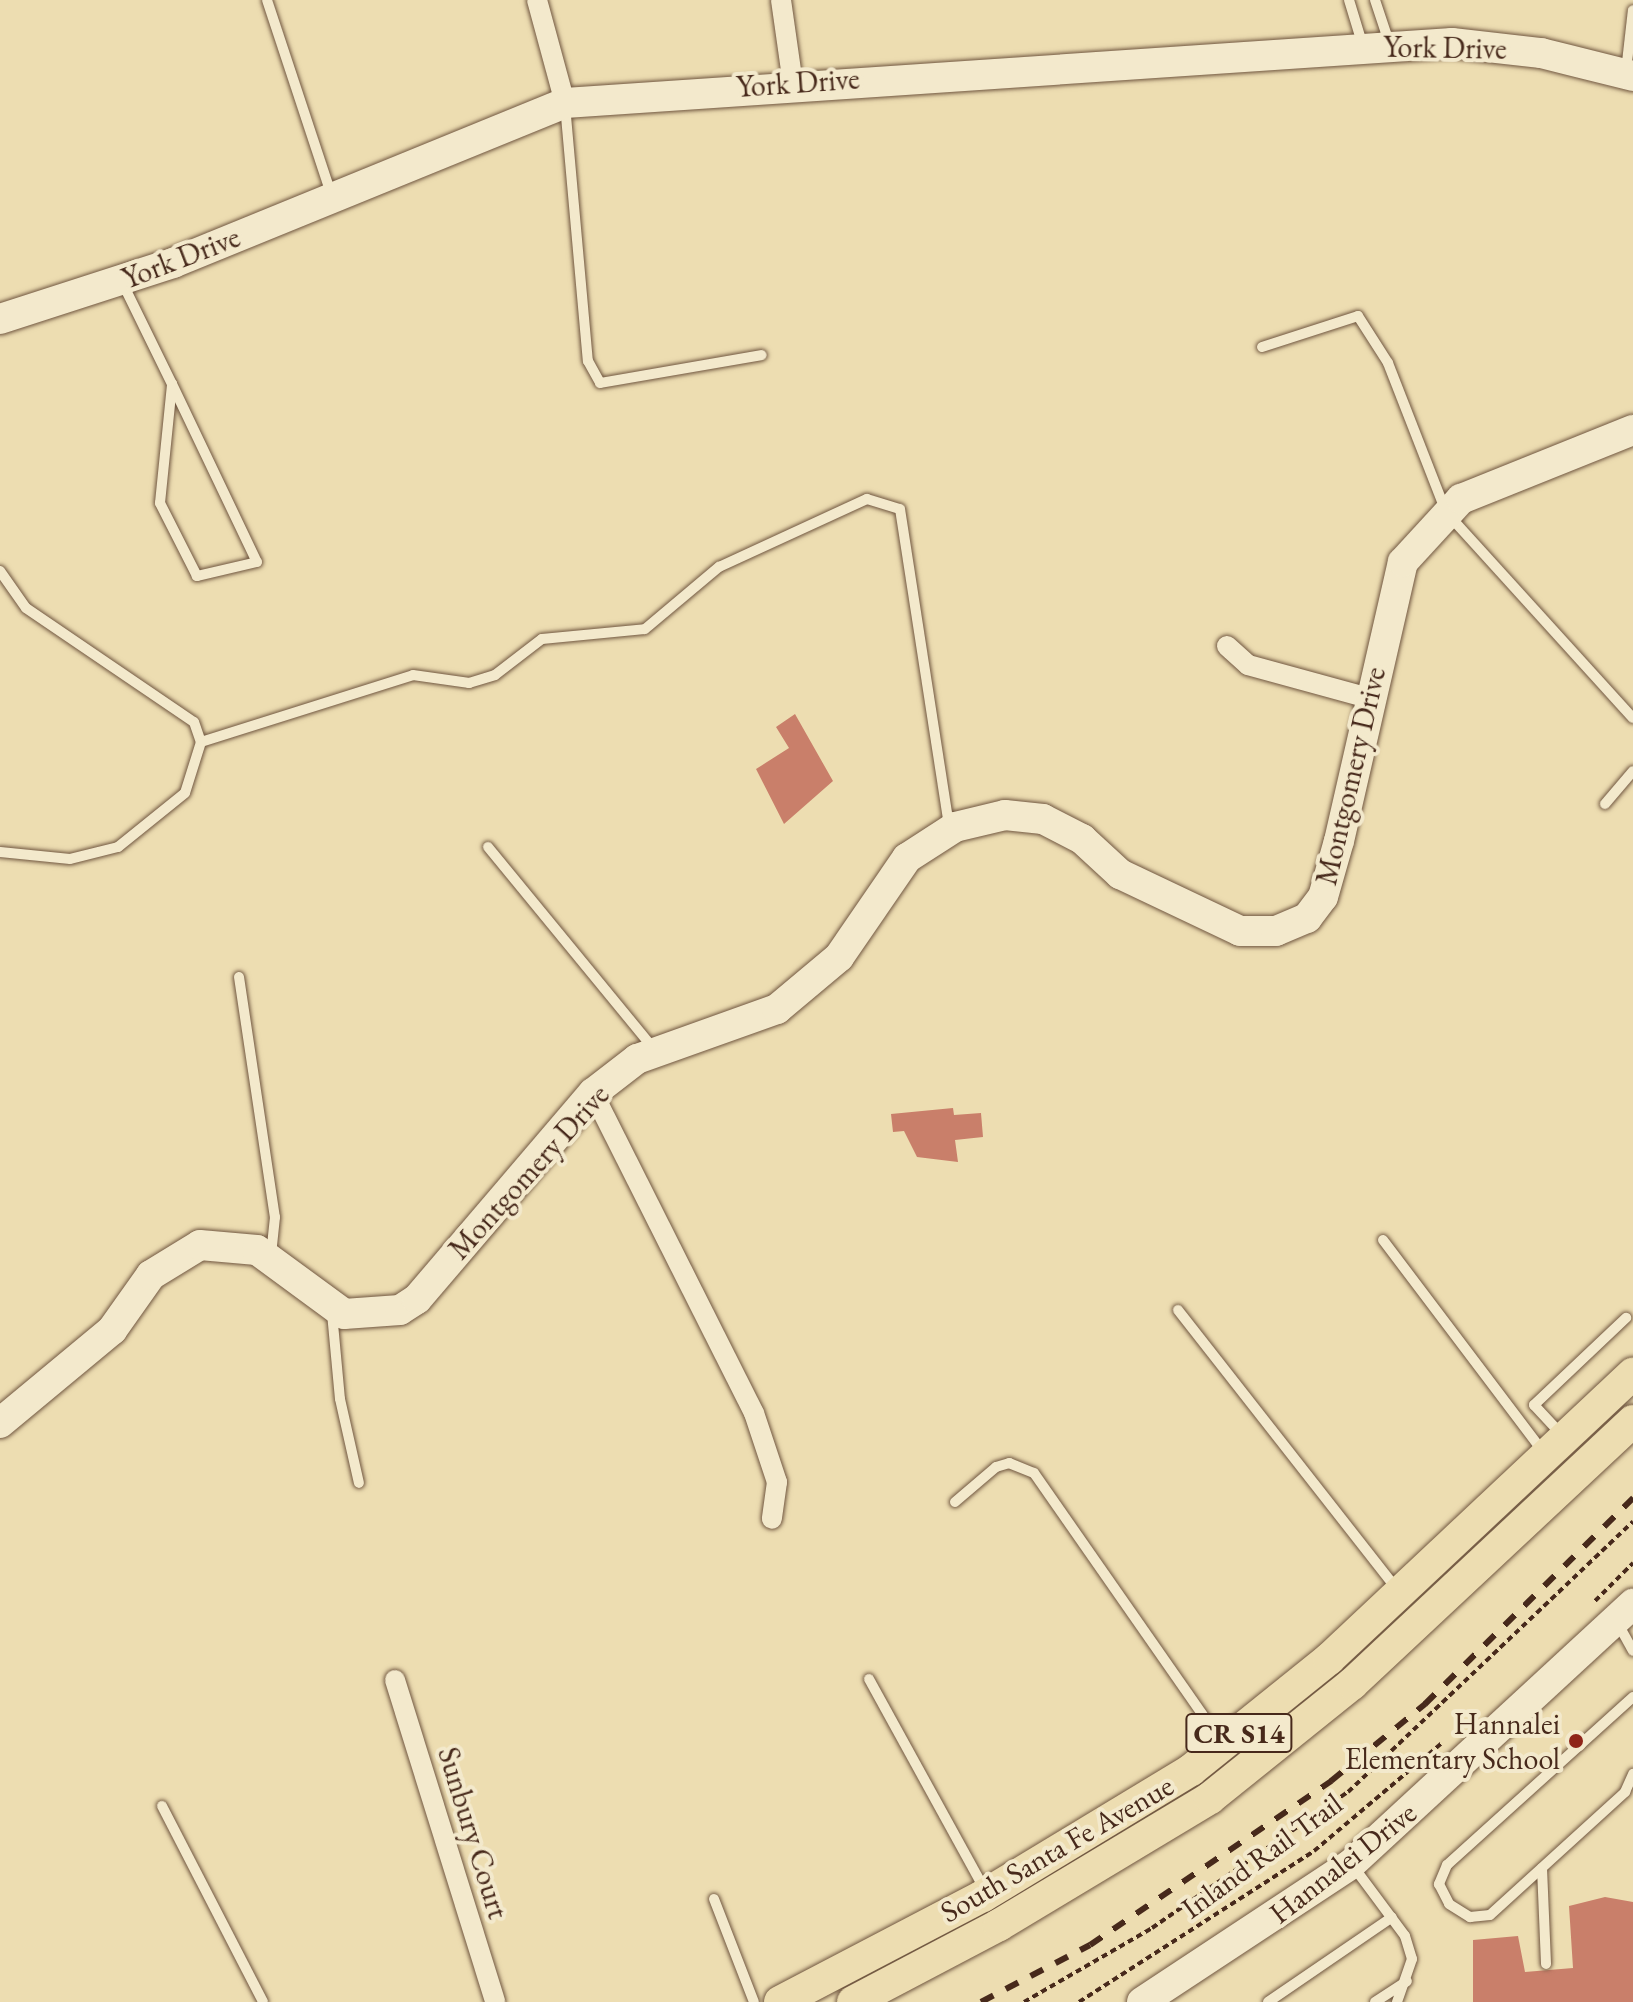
<!DOCTYPE html>
<html>
<head>
<meta charset="utf-8">
<style>
  body { margin:0 }
  #map { position:relative; width:1633px; height:2002px; overflow:hidden; background:#edddb1; font-family:"EB Garamond",serif }
  div>[style] { position:absolute }
  .building>* { inset:0; background:#c97f6a }
  .path>* { height:4px; margin-top:-2px; transform-origin:0; background:repeating-linear-gradient(90deg,#47291b 0 6px,transparent 0 10px) }
  .roads { filter:drop-shadow(0 0 2px #705640) drop-shadow(0 0 2px #705640) }
  .lane>* { height:10px; margin:-5px; padding:0 5px; transform-origin:5px; border-radius:5px; background:#f3e9cc }
  .street>* { height:20px; margin:-10px; padding:0 10px; transform-origin:10px; border-radius:10px; background:#f3e9cc }
  .secondary>* { height:30px; margin:-15px; padding:0 15px; transform-origin:15px; border-radius:15px; background:#f3e9cc }
  .primary>* { height:32px; margin:-16px; padding:0 16px; transform-origin:16px; border-radius:16px; background:#edddb1 }
  .rail>* { height:6px; margin-top:-3px; transform-origin:0; background:repeating-linear-gradient(90deg,#47291b 0 14px,transparent 0 28px) }
  .dots>* { width:22px; height:22px; translate:-50% -50%; box-sizing:border-box; border:4px solid #f3e9cc; border-radius:50% }
  span { translate:-50% -50%; white-space:nowrap; text-align:center; line-height:1.15; -webkit-text-stroke:8px #f3e9cc; paint-order:stroke }
  .shield-label span { padding:2px 6px; background:#f3e9cc; border:2px solid; border-radius:6px; -webkit-text-stroke-width:0 }
  .shield-label { font-size:28px; color:#47291b; font-weight:700 }
  .street-label { font-size:30px; color:#47291b }
  .poi-label { font-size:30px; color:#47291b }
  .right { translate:-100% -50%; text-align:right }
</style>
</head>
<body>
<div id="map">
  <div class="building">
    <div style="clip-path:polygon(795px 714px,833px 781px,784px 824px,756px 769px,789px 748px,776px 727px)"></div>
    <div style="clip-path:polygon(953px 1108px,954px 1115px,981px 1113px,983px 1137px,955px 1140px,958px 1162px,917px 1157px,904px 1131px,893px 1132px,891px 1114px)"></div>
    <div style="clip-path:polygon(1605px 1897px,1633px 1902px,1633px 2002px,1473px 2002px,1473px 1940px,1518px 1936px,1525px 1972px,1573px 1968px,1569px 1906px)"></div>
  </div>
  <div class="path">
    <div style="left:1595px;top:1601px;width:54px;rotate:-45deg"></div>
    <div style="left:1024px;top:2002px;width:148px;rotate:-30deg"></div>
    <div style="left:1152px;top:1928px;width:239px;rotate:-34.8deg"></div>
    <div style="left:1348px;top:1792px;width:393px;rotate:-43.5deg"></div>
    <div style="left:1079px;top:2002px;width:279px;rotate:-32.7deg"></div>
    <div style="left:1314px;top:1851px;width:167px;rotate:-40.2deg"></div>
  </div>
  <div class="roads">
    <div class="lane">
      <div style="left:267px;top:0;width:206px;rotate:71.7deg"></div>
      <div style="left:1349px;top:0;width:48px;rotate:73.1deg"></div>
      <div style="left:1375px;top:0;width:47px;rotate:71.6deg"></div>
      <div style="left:1626px;top:71px;width:61px;rotate:-83.5deg"></div>
      <div style="left:565px;top:105px;width:257px;rotate:84.9deg"></div>
      <div style="left:588px;top:361px;width:25px;rotate:61deg"></div>
      <div style="left:600px;top:383px;width:164px;rotate:-9.8deg"></div>
      <div style="left:123px;top:284px;width:111px;rotate:63.9deg"></div>
      <div style="left:172px;top:384px;width:197px;rotate:64.5deg"></div>
      <div style="left:257px;top:562px;width:62px;rotate:166.9deg"></div>
      <div style="left:197px;top:576px;width:82px;rotate:-116.9deg"></div>
      <div style="left:160px;top:503px;width:120px;rotate:-84.2deg"></div>
      <div style="left:1262px;top:347px;width:101px;rotate:-17.9deg"></div>
      <div style="left:1358px;top:316px;width:56px;rotate:57.4deg"></div>
      <div style="left:1388px;top:363px;width:160px;rotate:68.7deg"></div>
      <div style="left:1446px;top:512px;width:278px;rotate:47.8deg"></div>
      <div style="left:0;top:571px;width:45px;rotate:54.9deg"></div>
      <div style="left:26px;top:608px;width:203px;rotate:34.2deg"></div>
      <div style="left:194px;top:722px;width:21px;rotate:71deg"></div>
      <div style="left:201px;top:742px;width:53px;rotate:107.4deg"></div>
      <div style="left:185px;top:793px;width:86px;rotate:141.1deg"></div>
      <div style="left:118px;top:847px;width:49px;rotate:166deg"></div>
      <div style="left:70px;top:859px;width:70px;rotate:-174.3deg"></div>
      <div style="left:201px;top:742px;width:222px;rotate:-17.5deg"></div>
      <div style="left:413px;top:675px;width:57px;rotate:8.1deg"></div>
      <div style="left:469px;top:683px;width:27px;rotate:-17deg"></div>
      <div style="left:495px;top:675px;width:59px;rotate:-37.5deg"></div>
      <div style="left:542px;top:639px;width:103px;rotate:-5.5deg"></div>
      <div style="left:645px;top:629px;width:97px;rotate:-40deg"></div>
      <div style="left:719px;top:567px;width:163px;rotate:-24.7deg"></div>
      <div style="left:867px;top:499px;width:34px;rotate:17deg"></div>
      <div style="left:900px;top:509px;width:319px;rotate:81.2deg"></div>
      <div style="left:1605px;top:804px;width:43px;rotate:-49.7deg"></div>
      <div style="left:488px;top:847px;width:263px;rotate:50.6deg"></div>
      <div style="left:239px;top:977px;width:243px;rotate:81.5deg"></div>
      <div style="left:275px;top:1217px;width:38px;rotate:96deg"></div>
      <div style="left:1383px;top:1240px;width:267px;rotate:52.9deg"></div>
      <div style="left:1178px;top:1310px;width:355px;rotate:51.9deg"></div>
      <div style="left:332px;top:1313px;width:86px;rotate:84.7deg"></div>
      <div style="left:340px;top:1399px;width:86px;rotate:77.3deg"></div>
      <div style="left:1562px;top:1435px;width:41px;rotate:-133deg"></div>
      <div style="left:1534px;top:1405px;width:127px;rotate:-43.4deg"></div>
      <div style="left:955px;top:1502px;width:54px;rotate:-40.5deg"></div>
      <div style="left:996px;top:1467px;width:14px;rotate:-17deg"></div>
      <div style="left:1009px;top:1463px;width:27px;rotate:22deg"></div>
      <div style="left:1034px;top:1473px;width:328px;rotate:55.1deg"></div>
      <div style="left:1617px;top:1622px;width:33px;rotate:61deg"></div>
      <div style="left:869px;top:1679px;width:243px;rotate:61.2deg"></div>
      <div style="left:1633px;top:1697px;width:251px;rotate:137.9deg"></div>
      <div style="left:1447px;top:1865px;width:21px;rotate:113deg"></div>
      <div style="left:1439px;top:1884px;width:22px;rotate:63deg"></div>
      <div style="left:1449px;top:1904px;width:25px;rotate:32deg"></div>
      <div style="left:1470px;top:1917px;width:20px;rotate:-6deg"></div>
      <div style="left:1490px;top:1915px;width:183px;rotate:-42.3deg"></div>
      <div style="left:1625px;top:1792px;width:20px;rotate:-66deg"></div>
      <div style="left:162px;top:1806px;width:220px;rotate:62.7deg"></div>
      <div style="left:1353px;top:1866px;width:87px;rotate:53.4deg"></div>
      <div style="left:1405px;top:1936px;width:24px;rotate:73deg"></div>
      <div style="left:1412px;top:1959px;width:46px;rotate:109.2deg"></div>
      <div style="left:1542px;top:1868px;width:96px;rotate:87.6deg"></div>
      <div style="left:714px;top:1899px;width:110px;rotate:68.8deg"></div>
      <div style="left:1268px;top:2002px;width:150px;rotate:-34.4deg"></div>
      <div style="left:1375px;top:2002px;width:38px;rotate:-33deg"></div>
    </div>
    <div class="street">
      <div style="left:537px;top:0;width:107px;rotate:74.8deg"></div>
      <div style="left:781px;top:0;width:85px;rotate:81.9deg"></div>
      <div style="left:1227px;top:646px;width:28px;rotate:42deg"></div>
      <div style="left:1248px;top:665px;width:125px;rotate:15.3deg"></div>
      <div style="left:593px;top:1093px;width:358px;rotate:63.3deg"></div>
      <div style="left:754px;top:1413px;width:73px;rotate:71.6deg"></div>
      <div style="left:777px;top:1482px;width:37px;rotate:98deg"></div>
      <div style="left:395px;top:1680px;width:337px;rotate:72.7deg"></div>
    </div>
    <div class="secondary">
      <div style="left:0;top:319px;width:182px;rotate:-17.9deg"></div>
      <div style="left:173px;top:263px;width:423px;rotate:-22.2deg"></div>
      <div style="left:565px;top:103px;width:889px;rotate:-3.87deg"></div>
      <div style="left:1452px;top:43px;width:90px;rotate:6.4deg"></div>
      <div style="left:1541px;top:53px;width:95px;rotate:14deg"></div>
      <div style="left:0;top:1423px;width:146px;rotate:-39.7deg"></div>
      <div style="left:112px;top:1330px;width:67px;rotate:-54.7deg"></div>
      <div style="left:151px;top:1275px;width:57px;rotate:-31.5deg"></div>
      <div style="left:200px;top:1245px;width:57px;rotate:5deg"></div>
      <div style="left:257px;top:1250px;width:108px;rotate:36.3deg"></div>
      <div style="left:344px;top:1314px;width:56px;rotate:-4.1deg"></div>
      <div style="left:400px;top:1310px;width:20px;rotate:-33deg"></div>
      <div style="left:417px;top:1299px;width:271px;rotate:-49.5deg"></div>
      <div style="left:593px;top:1093px;width:56px;rotate:-37.7deg"></div>
      <div style="left:637px;top:1059px;width:149px;rotate:-19.7deg"></div>
      <div style="left:777px;top:1009px;width:81px;rotate:-40deg"></div>
      <div style="left:839px;top:957px;width:120px;rotate:-55.5deg"></div>
      <div style="left:907px;top:858px;width:57px;rotate:-32.9deg"></div>
      <div style="left:955px;top:827px;width:51px;rotate:-13.5deg"></div>
      <div style="left:1005px;top:815px;width:38px;rotate:6deg"></div>
      <div style="left:1043px;top:819px;width:44px;rotate:27.1deg"></div>
      <div style="left:1082px;top:839px;width:52px;rotate:42.6deg"></div>
      <div style="left:1120px;top:874px;width:133px;rotate:25.4deg"></div>
      <div style="left:1240px;top:931px;width:36px"></div>
      <div style="left:1276px;top:931px;width:34px;rotate:-23deg"></div>
      <div style="left:1307px;top:918px;width:26px;rotate:-53deg"></div>
      <div style="left:1323px;top:897px;width:58px;rotate:-74.1deg"></div>
      <div style="left:1339px;top:841px;width:286px;rotate:-77.1deg"></div>
      <div style="left:1403px;top:562px;width:86px;rotate:-47.4deg"></div>
      <div style="left:1461px;top:499px;width:185px;rotate:-21.9deg"></div>
      <div style="left:1142px;top:2002px;width:250px;rotate:-33.4deg"></div>
      <div style="left:1351px;top:1864px;width:384px;rotate:-42.7deg"></div>
    </div>
    <div class="primary">
      <div style="left:780px;top:2002px;width:229px;rotate:-27.6deg"></div>
      <div style="left:983px;top:1896px;width:243px;rotate:-31.2deg"></div>
      <div style="left:1191px;top:1770px;width:177px;rotate:-38.8deg"></div>
      <div style="left:1329px;top:1659px;width:417px;rotate:-43.2deg"></div>
      <div style="left:853px;top:2002px;width:165px;rotate:-27.8deg"></div>
      <div style="left:999px;top:1925px;width:246px;rotate:-31deg"></div>
      <div style="left:1210px;top:1798px;width:182px;rotate:-38.8deg"></div>
      <div style="left:1352px;top:1684px;width:385px;rotate:-43.1deg"></div>
    </div>
  </div>
  <div class="rail">
    <div style="left:981px;top:2002px;width:123px;rotate:-27.6deg"></div>
    <div style="left:1090px;top:1945px;width:292px;rotate:-34.2deg"></div>
    <div style="left:1331px;top:1781px;width:122px;rotate:-39.3deg"></div>
    <div style="left:1425px;top:1704px;width:293px;rotate:-44.7deg"></div>
  </div>
  <div class="dots">
    <div style="left:1576px;top:1741px;background:#8f2418"></div>
  </div>
  <div class="shield-label">
    <span style="left:1239px;top:1733px">CR S14</span>
  </div>
  <div class="street-label">
    <span style="left:1445px;top:48px;rotate:1deg">York Drive</span>
    <span style="left:798px;top:83px;rotate:-4deg">York Drive</span>
    <span style="left:181px;top:258px;rotate:-21deg">York Drive</span>
    <span style="left:1351px;top:776px;rotate:-77deg">Montgomery Drive</span>
    <span style="left:529px;top:1172px;rotate:-48deg">Montgomery Drive</span>
    <span style="left:473px;top:1833px;rotate:73deg">Sunbury Court</span>
    <span style="left:1057px;top:1849px;rotate:-30deg">South Santa Fe Avenue</span>
    <span style="left:1262px;top:1856px;rotate:-36deg">Inland Rail Trail</span>
    <span style="left:1343px;top:1863px;rotate:-38deg">Hannalei Drive</span>
  </div>
  <div class="poi-label">
    <span class="right" style="left:1560px;top:1741px">Hannalei<br>Elementary School</span>
  </div>
</div>
</body>
</html>
